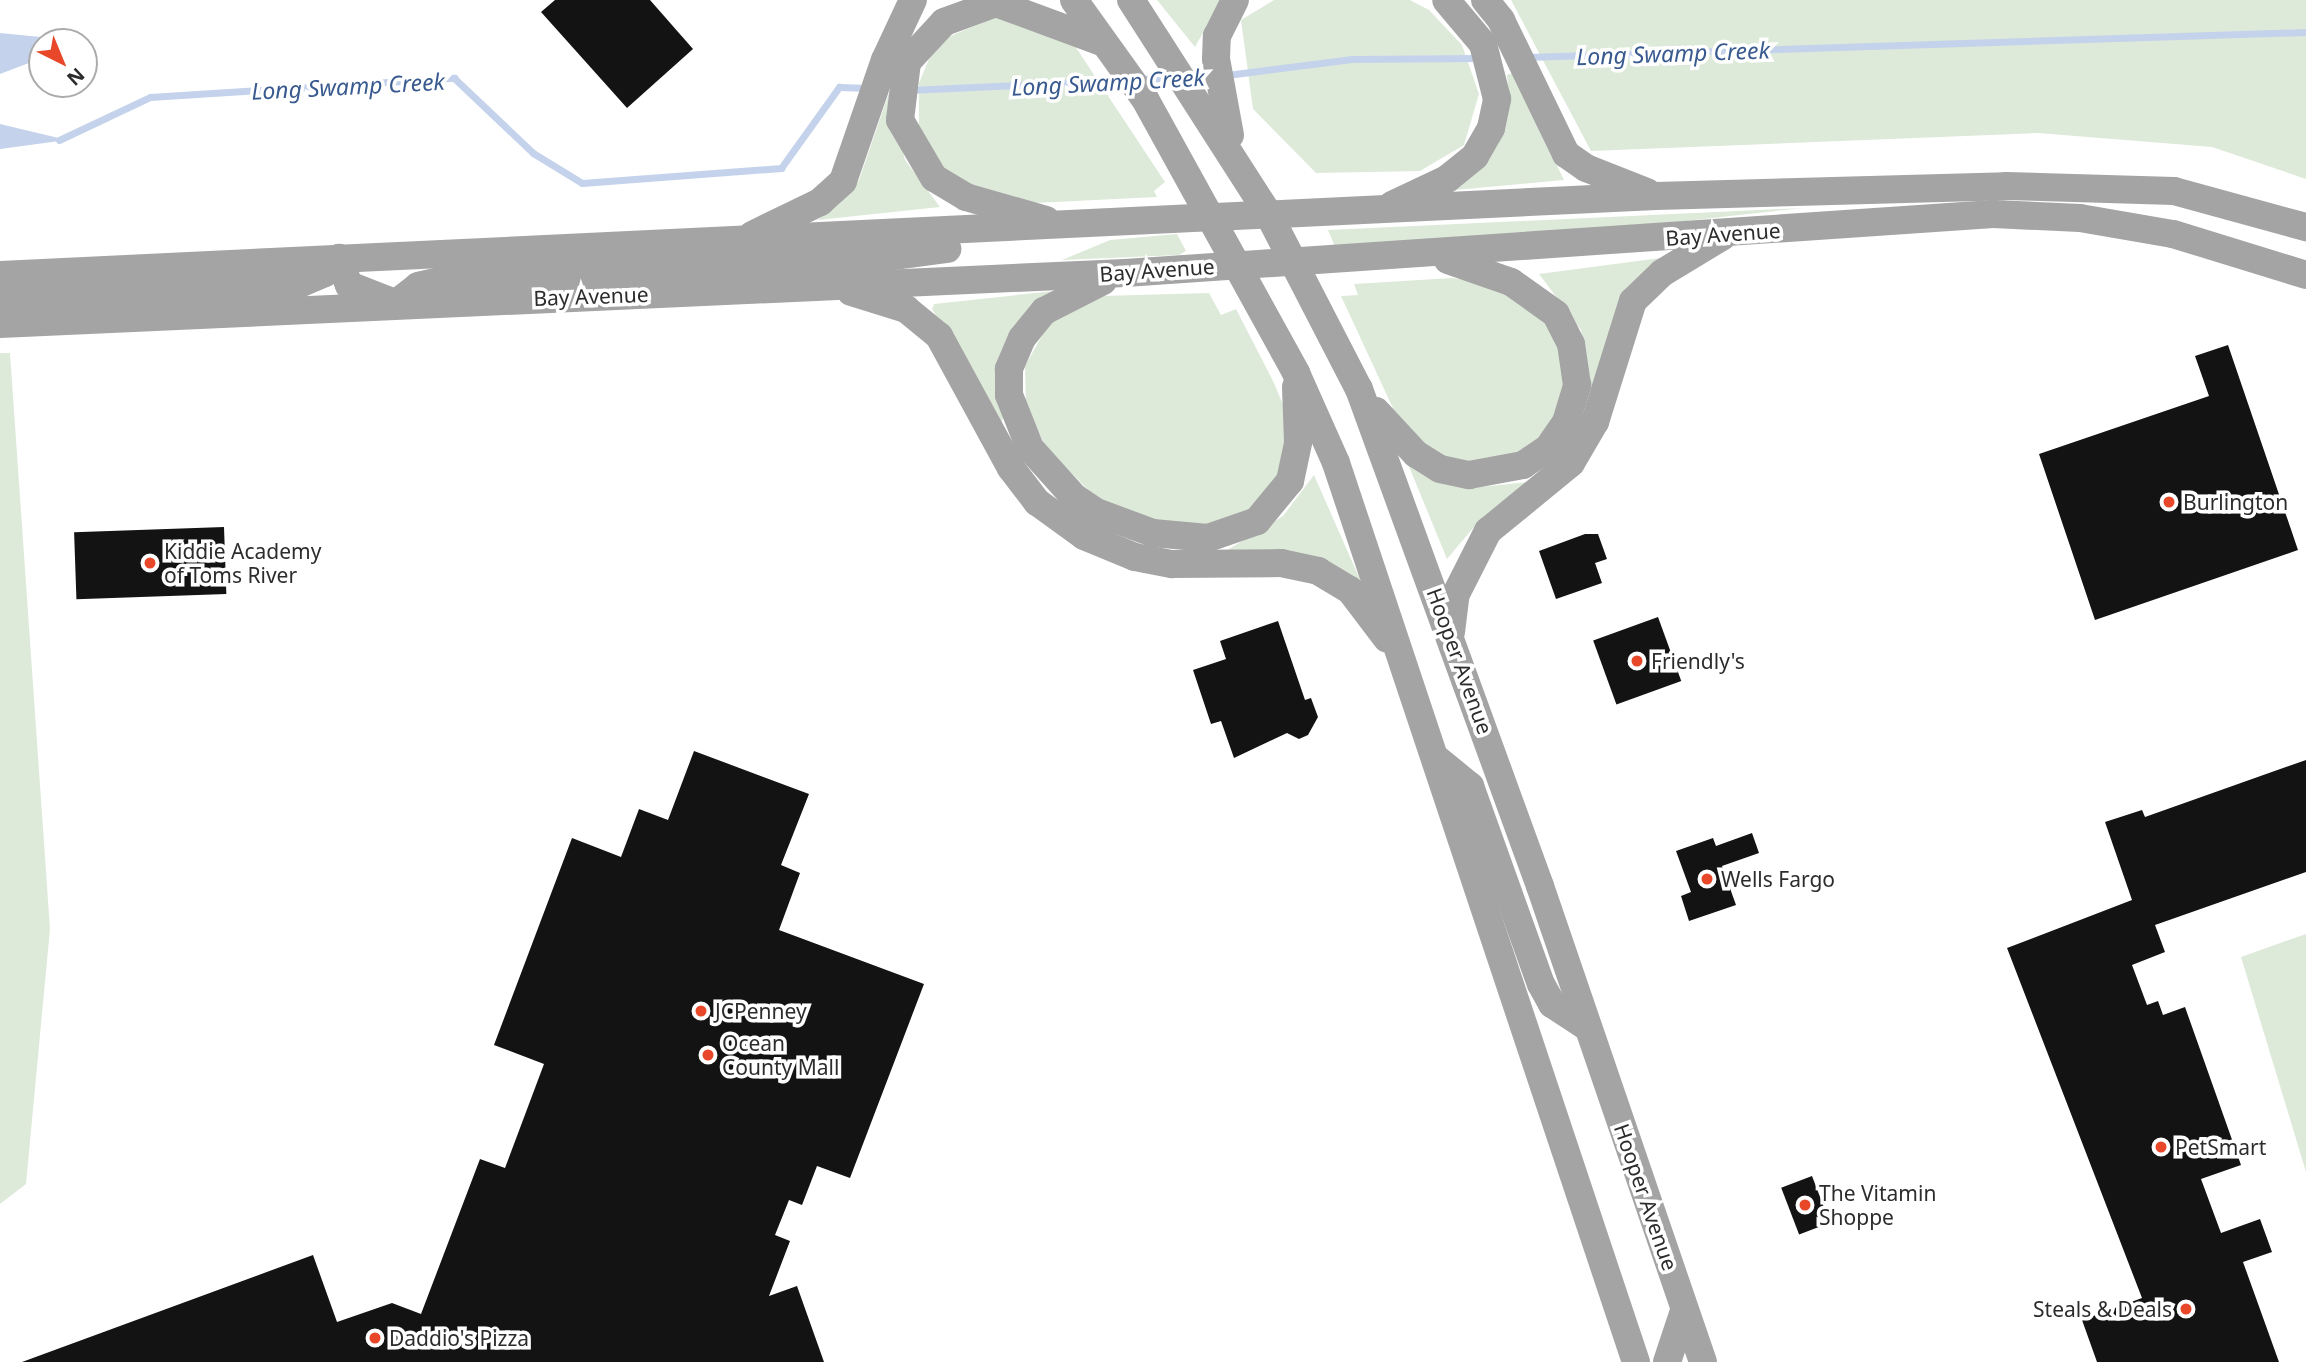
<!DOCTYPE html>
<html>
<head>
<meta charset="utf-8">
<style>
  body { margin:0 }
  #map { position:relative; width:2306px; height:1362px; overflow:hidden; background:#fff; font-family:"Noto Sans",sans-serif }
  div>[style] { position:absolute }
  .green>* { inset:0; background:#deead9 }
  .water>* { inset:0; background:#c4d3eb }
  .stream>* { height:7px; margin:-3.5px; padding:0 3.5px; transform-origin:3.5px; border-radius:3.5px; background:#c4d3eb }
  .building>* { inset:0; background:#131313; transform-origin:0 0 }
  .primary>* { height:28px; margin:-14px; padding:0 14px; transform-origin:14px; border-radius:14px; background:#a4a4a4 }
  .dots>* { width:19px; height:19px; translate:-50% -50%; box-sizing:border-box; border:4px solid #fff; border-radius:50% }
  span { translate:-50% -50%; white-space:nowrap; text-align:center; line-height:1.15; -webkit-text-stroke:7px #fff; paint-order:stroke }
  .street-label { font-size:21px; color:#2c2c2c }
  .poi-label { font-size:21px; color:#2c2c2c }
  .left { translate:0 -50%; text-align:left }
  .right { translate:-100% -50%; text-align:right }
  .water-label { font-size:23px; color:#395a8f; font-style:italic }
  .north { position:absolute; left:28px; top:28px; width:70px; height:70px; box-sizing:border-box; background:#fff; border:2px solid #ababab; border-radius:50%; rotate:137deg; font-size:19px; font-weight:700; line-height:28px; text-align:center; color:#2c2c2c }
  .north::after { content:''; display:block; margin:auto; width:24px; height:32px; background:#e84729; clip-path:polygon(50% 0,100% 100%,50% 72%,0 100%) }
</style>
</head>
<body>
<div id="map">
  <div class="green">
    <div style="clip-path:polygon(1157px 0,1221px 0,1195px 47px)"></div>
    <div style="clip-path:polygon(1274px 0,1410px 0,1429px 10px,1462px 45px,1479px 94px,1464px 145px,1420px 171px,1316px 173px,1253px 109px,1241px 20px)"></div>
    <div style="clip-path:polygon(1511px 0,2306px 0,2306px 179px,2212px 147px,2038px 133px,1591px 151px)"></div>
    <div style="clip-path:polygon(1003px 14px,1075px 46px,1165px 182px,1154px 191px,1157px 197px,1034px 203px,996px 198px,945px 172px,919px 130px,919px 83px,929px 59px,948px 37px)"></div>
    <div style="clip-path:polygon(1512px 73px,1564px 180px,1455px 190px,1509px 97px,1507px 75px)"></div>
    <div style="clip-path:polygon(889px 93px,905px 160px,940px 207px,818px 220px,859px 180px)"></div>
    <div style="clip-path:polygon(1803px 208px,1569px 234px,1335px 247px,1328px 230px)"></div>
    <div style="clip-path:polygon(1177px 234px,1186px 251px,1179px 255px,1062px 260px,1110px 240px)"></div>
    <div style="clip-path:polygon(1668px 257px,1593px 386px,1589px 386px,1581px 330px,1539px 274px)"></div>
    <div style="clip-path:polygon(1452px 278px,1474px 281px,1535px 307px,1558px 337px,1566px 375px,1556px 416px,1529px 448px,1489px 465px,1442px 460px,1397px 417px,1341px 296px,1358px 295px,1354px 284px)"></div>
    <div style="clip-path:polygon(1054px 291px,1042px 300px,1001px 424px,932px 309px,934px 304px)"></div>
    <div style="clip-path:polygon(1209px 293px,1221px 315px,1236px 309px,1274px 383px,1286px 412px,1284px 468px,1254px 508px,1208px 526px,1148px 520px,1093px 495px,1046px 447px,1026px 408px,1025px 366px,1049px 323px,1101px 296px)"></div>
    <div style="clip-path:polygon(0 353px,10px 353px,50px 929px,26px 1184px,0 1204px)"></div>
    <div style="clip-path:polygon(1408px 464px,1470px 488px,1529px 482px,1474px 527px,1447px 559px)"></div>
    <div style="clip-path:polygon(1314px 475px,1362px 584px,1329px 562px,1224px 552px,1283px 516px)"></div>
    <div style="clip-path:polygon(2306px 934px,2306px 1172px,2241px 957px)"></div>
  </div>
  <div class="water">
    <div style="clip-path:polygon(0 33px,81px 41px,42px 42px,42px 58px,0 74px)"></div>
    <div style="clip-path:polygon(0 124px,67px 140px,0 149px)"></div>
  </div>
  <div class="stream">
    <div style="left:1527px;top:57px;width:779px;rotate:-1.84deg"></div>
    <div style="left:1227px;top:75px;width:126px;rotate:-7.3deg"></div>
    <div style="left:1352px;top:59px;width:128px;rotate:-0.4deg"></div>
    <div style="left:1139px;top:79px;width:34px;rotate:-2deg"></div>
    <div style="left:909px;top:90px;width:215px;rotate:-2.7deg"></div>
    <div style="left:59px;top:140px;width:101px;rotate:-25.3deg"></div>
    <div style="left:150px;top:97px;width:305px;rotate:-3.6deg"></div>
    <div style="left:454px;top:78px;width:109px;rotate:43.5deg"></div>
    <div style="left:533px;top:153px;width:57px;rotate:31.5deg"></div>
    <div style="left:582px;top:183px;width:200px;rotate:-4.3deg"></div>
    <div style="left:781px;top:168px;width:100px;rotate:-54.4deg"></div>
    <div style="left:839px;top:87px;width:30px;rotate:2deg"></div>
  </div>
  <div class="building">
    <div style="clip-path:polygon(555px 0,650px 0,693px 49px,627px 108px,541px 12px)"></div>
    <div style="clip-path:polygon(2228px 345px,2298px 550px,2095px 620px,2039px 454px,2209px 396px,2195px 356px)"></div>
    <div style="left:224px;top:527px;width:67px;height:150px;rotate:88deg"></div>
    <div style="clip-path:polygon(1585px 534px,1598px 534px,1607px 559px,1595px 563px,1602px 583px,1556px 599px,1539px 551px)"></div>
    <div style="left:1658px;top:617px;width:68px;height:69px;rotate:70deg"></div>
    <div style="clip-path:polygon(1278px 621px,1305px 700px,1311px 698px,1318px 717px,1308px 735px,1299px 739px,1287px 733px,1234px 758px,1221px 721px,1211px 724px,1193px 670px,1226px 659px,1220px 641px)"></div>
    <div style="clip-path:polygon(694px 751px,809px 794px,781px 865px,800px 873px,779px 930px,924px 984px,850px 1178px,817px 1166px,802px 1205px,789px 1200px,775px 1235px,790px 1241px,769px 1296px,797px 1286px,824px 1362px,22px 1362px,313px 1255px,337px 1322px,392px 1303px,421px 1314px,480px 1159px,505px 1168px,544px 1064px,494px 1045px,572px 838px,621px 857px,639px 809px,668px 820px)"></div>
    <div style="clip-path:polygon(2306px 760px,2306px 872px,2155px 925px,2165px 952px,2132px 965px,2147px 1005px,2158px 1001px,2163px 1015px,2185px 1007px,2241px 1165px,2201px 1179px,2221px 1233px,2260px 1219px,2272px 1252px,2243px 1262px,2279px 1362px,2097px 1362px,2082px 1320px,2142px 1298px,2007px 948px,2132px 900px,2105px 822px,2142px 810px,2145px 817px)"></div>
    <div style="clip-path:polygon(1752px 833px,1759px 853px,1722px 866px,1736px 905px,1689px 921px,1681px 896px,1691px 892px,1676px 851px,1713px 838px,1716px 846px)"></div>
    <div style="left:1812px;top:1176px;width:50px;height:33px;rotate:69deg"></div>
  </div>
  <div class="primary">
    <div style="left:1074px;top:0;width:122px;rotate:54.4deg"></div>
    <div style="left:1145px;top:99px;width:313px;rotate:61.1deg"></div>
    <div style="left:1296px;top:373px;width:98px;rotate:66deg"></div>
    <div style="left:1336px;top:463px;width:948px;rotate:71.55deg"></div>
    <div style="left:1131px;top:0;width:255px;rotate:57.3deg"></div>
    <div style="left:1269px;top:215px;width:196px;rotate:62.7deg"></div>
    <div style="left:1359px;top:389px;width:529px;rotate:69.99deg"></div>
    <div style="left:1540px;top:886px;width:503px;rotate:71.1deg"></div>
    <div style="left:1485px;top:0;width:26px;rotate:51deg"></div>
    <div style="left:1501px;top:20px;width:149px;rotate:64.1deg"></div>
    <div style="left:1566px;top:154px;width:24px;rotate:35deg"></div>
    <div style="left:1586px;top:168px;width:66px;rotate:21.5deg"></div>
    <div style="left:1230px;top:135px;width:77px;rotate:-100.4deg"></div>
    <div style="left:1216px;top:59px;width:23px;rotate:-88deg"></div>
    <div style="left:1217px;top:36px;width:40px;rotate:-63.4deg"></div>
    <div style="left:1392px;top:205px;width:61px;rotate:-25.3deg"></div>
    <div style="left:1447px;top:179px;width:36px;rotate:-39deg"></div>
    <div style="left:1475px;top:156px;width:32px;rotate:-60deg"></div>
    <div style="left:1491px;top:128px;width:30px;rotate:-78deg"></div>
    <div style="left:1497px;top:99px;width:57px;rotate:-104.3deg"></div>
    <div style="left:1483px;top:44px;width:57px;rotate:-130.1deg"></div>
    <div style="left:1046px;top:220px;width:83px;rotate:-164deg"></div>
    <div style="left:966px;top:197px;width:37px;rotate:-149deg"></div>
    <div style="left:934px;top:178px;width:67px;rotate:-120.4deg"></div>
    <div style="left:900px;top:120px;width:58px;rotate:-83.1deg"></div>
    <div style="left:907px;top:62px;width:54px;rotate:-47.2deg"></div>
    <div style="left:944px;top:22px;width:55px;rotate:-20.1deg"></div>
    <div style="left:996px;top:3px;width:115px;rotate:20.3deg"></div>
    <div style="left:752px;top:235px;width:76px;rotate:-25.9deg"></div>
    <div style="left:820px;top:202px;width:31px;rotate:-42deg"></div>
    <div style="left:843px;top:181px;width:128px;rotate:-70.9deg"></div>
    <div style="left:885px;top:60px;width:66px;rotate:-65deg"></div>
    <div style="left:339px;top:258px;width:29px;rotate:70deg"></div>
    <div style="left:349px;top:285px;width:44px;rotate:21.3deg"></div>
    <div style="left:0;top:275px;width:1658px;rotate:-2.73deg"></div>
    <div style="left:1656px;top:196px;width:350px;rotate:-1.6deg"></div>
    <div style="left:2006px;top:186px;width:168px;rotate:1.7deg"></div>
    <div style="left:2174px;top:191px;width:137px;rotate:15.3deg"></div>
    <div style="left:1103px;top:281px;width:66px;rotate:153deg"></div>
    <div style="left:1044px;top:311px;width:35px;rotate:129deg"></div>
    <div style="left:1022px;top:338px;width:34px;rotate:113deg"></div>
    <div style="left:1009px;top:369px;width:26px;rotate:90deg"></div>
    <div style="left:1009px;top:395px;width:57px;rotate:68.4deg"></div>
    <div style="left:1030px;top:448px;width:66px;rotate:48.1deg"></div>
    <div style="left:1074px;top:497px;width:27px;rotate:34deg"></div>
    <div style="left:1096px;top:512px;width:61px;rotate:20.2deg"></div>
    <div style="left:1153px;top:533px;width:55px;rotate:5.2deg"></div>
    <div style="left:1208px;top:538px;width:52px;rotate:-19.1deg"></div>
    <div style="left:1257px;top:521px;width:52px;rotate:-50.5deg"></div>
    <div style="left:1290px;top:481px;width:40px;rotate:-78deg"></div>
    <div style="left:1298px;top:442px;width:55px;rotate:-92.1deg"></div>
    <div style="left:851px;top:292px;width:58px;rotate:17.2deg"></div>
    <div style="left:906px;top:309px;width:43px;rotate:39.3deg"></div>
    <div style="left:939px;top:336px;width:150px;rotate:61.4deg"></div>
    <div style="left:1011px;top:468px;width:43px;rotate:52.6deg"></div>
    <div style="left:1037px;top:502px;width:58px;rotate:35.9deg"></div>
    <div style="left:1084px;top:536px;width:55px;rotate:22.4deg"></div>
    <div style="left:1135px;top:557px;width:38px;rotate:11deg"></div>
    <div style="left:1172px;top:564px;width:109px;rotate:-0.5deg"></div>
    <div style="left:1281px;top:563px;width:38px;rotate:12deg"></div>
    <div style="left:1318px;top:571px;width:37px;rotate:31deg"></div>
    <div style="left:1350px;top:590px;width:61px;rotate:52.9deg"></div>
    <div style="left:0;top:299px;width:299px;rotate:-2.9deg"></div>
    <div style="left:299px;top:284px;width:28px;rotate:-23deg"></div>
    <div style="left:325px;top:273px;width:21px;rotate:-47deg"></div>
    <div style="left:399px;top:301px;width:24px;rotate:-38deg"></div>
    <div style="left:418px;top:286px;width:26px;rotate:-13deg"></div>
    <div style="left:443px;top:280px;width:436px;rotate:-2.9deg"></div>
    <div style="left:878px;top:258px;width:70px;rotate:-7.4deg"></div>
    <div style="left:0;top:324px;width:1126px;rotate:-2.6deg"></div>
    <div style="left:1125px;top:273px;width:870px;rotate:-3.89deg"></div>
    <div style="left:1993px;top:214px;width:87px;rotate:2.6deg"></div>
    <div style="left:2080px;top:218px;width:94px;rotate:9.8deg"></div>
    <div style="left:2173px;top:234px;width:139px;rotate:17.1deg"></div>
    <div style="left:1376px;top:411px;width:59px;rotate:47.1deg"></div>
    <div style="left:1416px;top:454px;width:28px;rotate:32deg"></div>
    <div style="left:1440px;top:469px;width:30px;rotate:12deg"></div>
    <div style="left:1469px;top:475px;width:55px;rotate:-10.5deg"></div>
    <div style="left:1523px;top:465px;width:30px;rotate:-34deg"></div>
    <div style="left:1548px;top:448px;width:32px;rotate:-55deg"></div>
    <div style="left:1566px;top:422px;width:39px;rotate:-73deg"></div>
    <div style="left:1577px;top:385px;width:41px;rotate:-98.3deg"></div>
    <div style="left:1571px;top:344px;width:34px;rotate:-117deg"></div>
    <div style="left:1556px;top:314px;width:55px;rotate:-144.6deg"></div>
    <div style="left:1511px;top:282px;width:67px;rotate:-160.8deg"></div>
    <div style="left:1451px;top:632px;width:38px;rotate:-83deg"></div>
    <div style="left:1456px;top:594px;width:71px;rotate:-63.1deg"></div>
    <div style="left:1488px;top:531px;width:107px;rotate:-39.3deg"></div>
    <div style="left:1571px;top:463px;width:48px;rotate:-59.7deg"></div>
    <div style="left:1595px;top:422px;width:127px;rotate:-72.6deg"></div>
    <div style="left:1633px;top:301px;width:40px;rotate:-44deg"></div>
    <div style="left:1662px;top:273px;width:71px;rotate:-31.2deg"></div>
    <div style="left:1437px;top:759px;width:43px;rotate:39.3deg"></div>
    <div style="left:1470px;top:786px;width:210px;rotate:70.3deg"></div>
    <div style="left:1541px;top:984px;width:23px;rotate:61deg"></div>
    <div style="left:1552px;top:1004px;width:42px;rotate:33.3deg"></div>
    <div style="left:1667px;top:1362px;width:54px;rotate:-71.6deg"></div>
  </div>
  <div class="dots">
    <div style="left:2169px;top:502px;background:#e84729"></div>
    <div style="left:150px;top:563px;background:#e84729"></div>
    <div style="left:1637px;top:661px;background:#e84729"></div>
    <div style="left:1707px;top:879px;background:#e84729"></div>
    <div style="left:701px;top:1011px;background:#e84729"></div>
    <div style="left:708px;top:1055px;background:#e84729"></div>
    <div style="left:2161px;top:1147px;background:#e84729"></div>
    <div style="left:1805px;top:1205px;background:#e84729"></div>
    <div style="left:2186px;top:1309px;background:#e84729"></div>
    <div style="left:375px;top:1338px;background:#e84729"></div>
  </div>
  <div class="street-label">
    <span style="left:1723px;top:234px;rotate:-4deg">Bay Avenue</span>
    <span style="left:1157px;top:270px;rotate:-4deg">Bay Avenue</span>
    <span style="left:591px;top:296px;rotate:-2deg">Bay Avenue</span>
    <span style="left:1460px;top:661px;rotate:70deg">Hooper Avenue</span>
    <span style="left:1646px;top:1197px;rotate:71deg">Hooper Avenue</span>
  </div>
  <div class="poi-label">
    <span class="left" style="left:2183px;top:502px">Burlington</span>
    <span class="left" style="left:164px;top:563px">Kiddie Academy<br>of Toms River</span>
    <span class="left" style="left:1651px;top:661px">Friendly's</span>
    <span class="left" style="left:1721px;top:879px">Wells Fargo</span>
    <span class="left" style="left:715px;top:1011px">JCPenney</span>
    <span class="left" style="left:722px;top:1055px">Ocean<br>County Mall</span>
    <span class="left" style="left:2175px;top:1147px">PetSmart</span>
    <span class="left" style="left:1819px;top:1205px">The Vitamin<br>Shoppe</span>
    <span class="right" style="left:2172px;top:1309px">Steals &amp; Deals</span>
    <span class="left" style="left:389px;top:1338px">Daddio's Pizza</span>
  </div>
  <div class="water-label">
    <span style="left:1673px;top:53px;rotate:-2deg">Long Swamp Creek</span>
    <span style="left:1108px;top:82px;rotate:-3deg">Long Swamp Creek</span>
    <span style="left:348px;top:86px;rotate:-3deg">Long Swamp Creek</span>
  </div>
  <div class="north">N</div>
</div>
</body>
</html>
